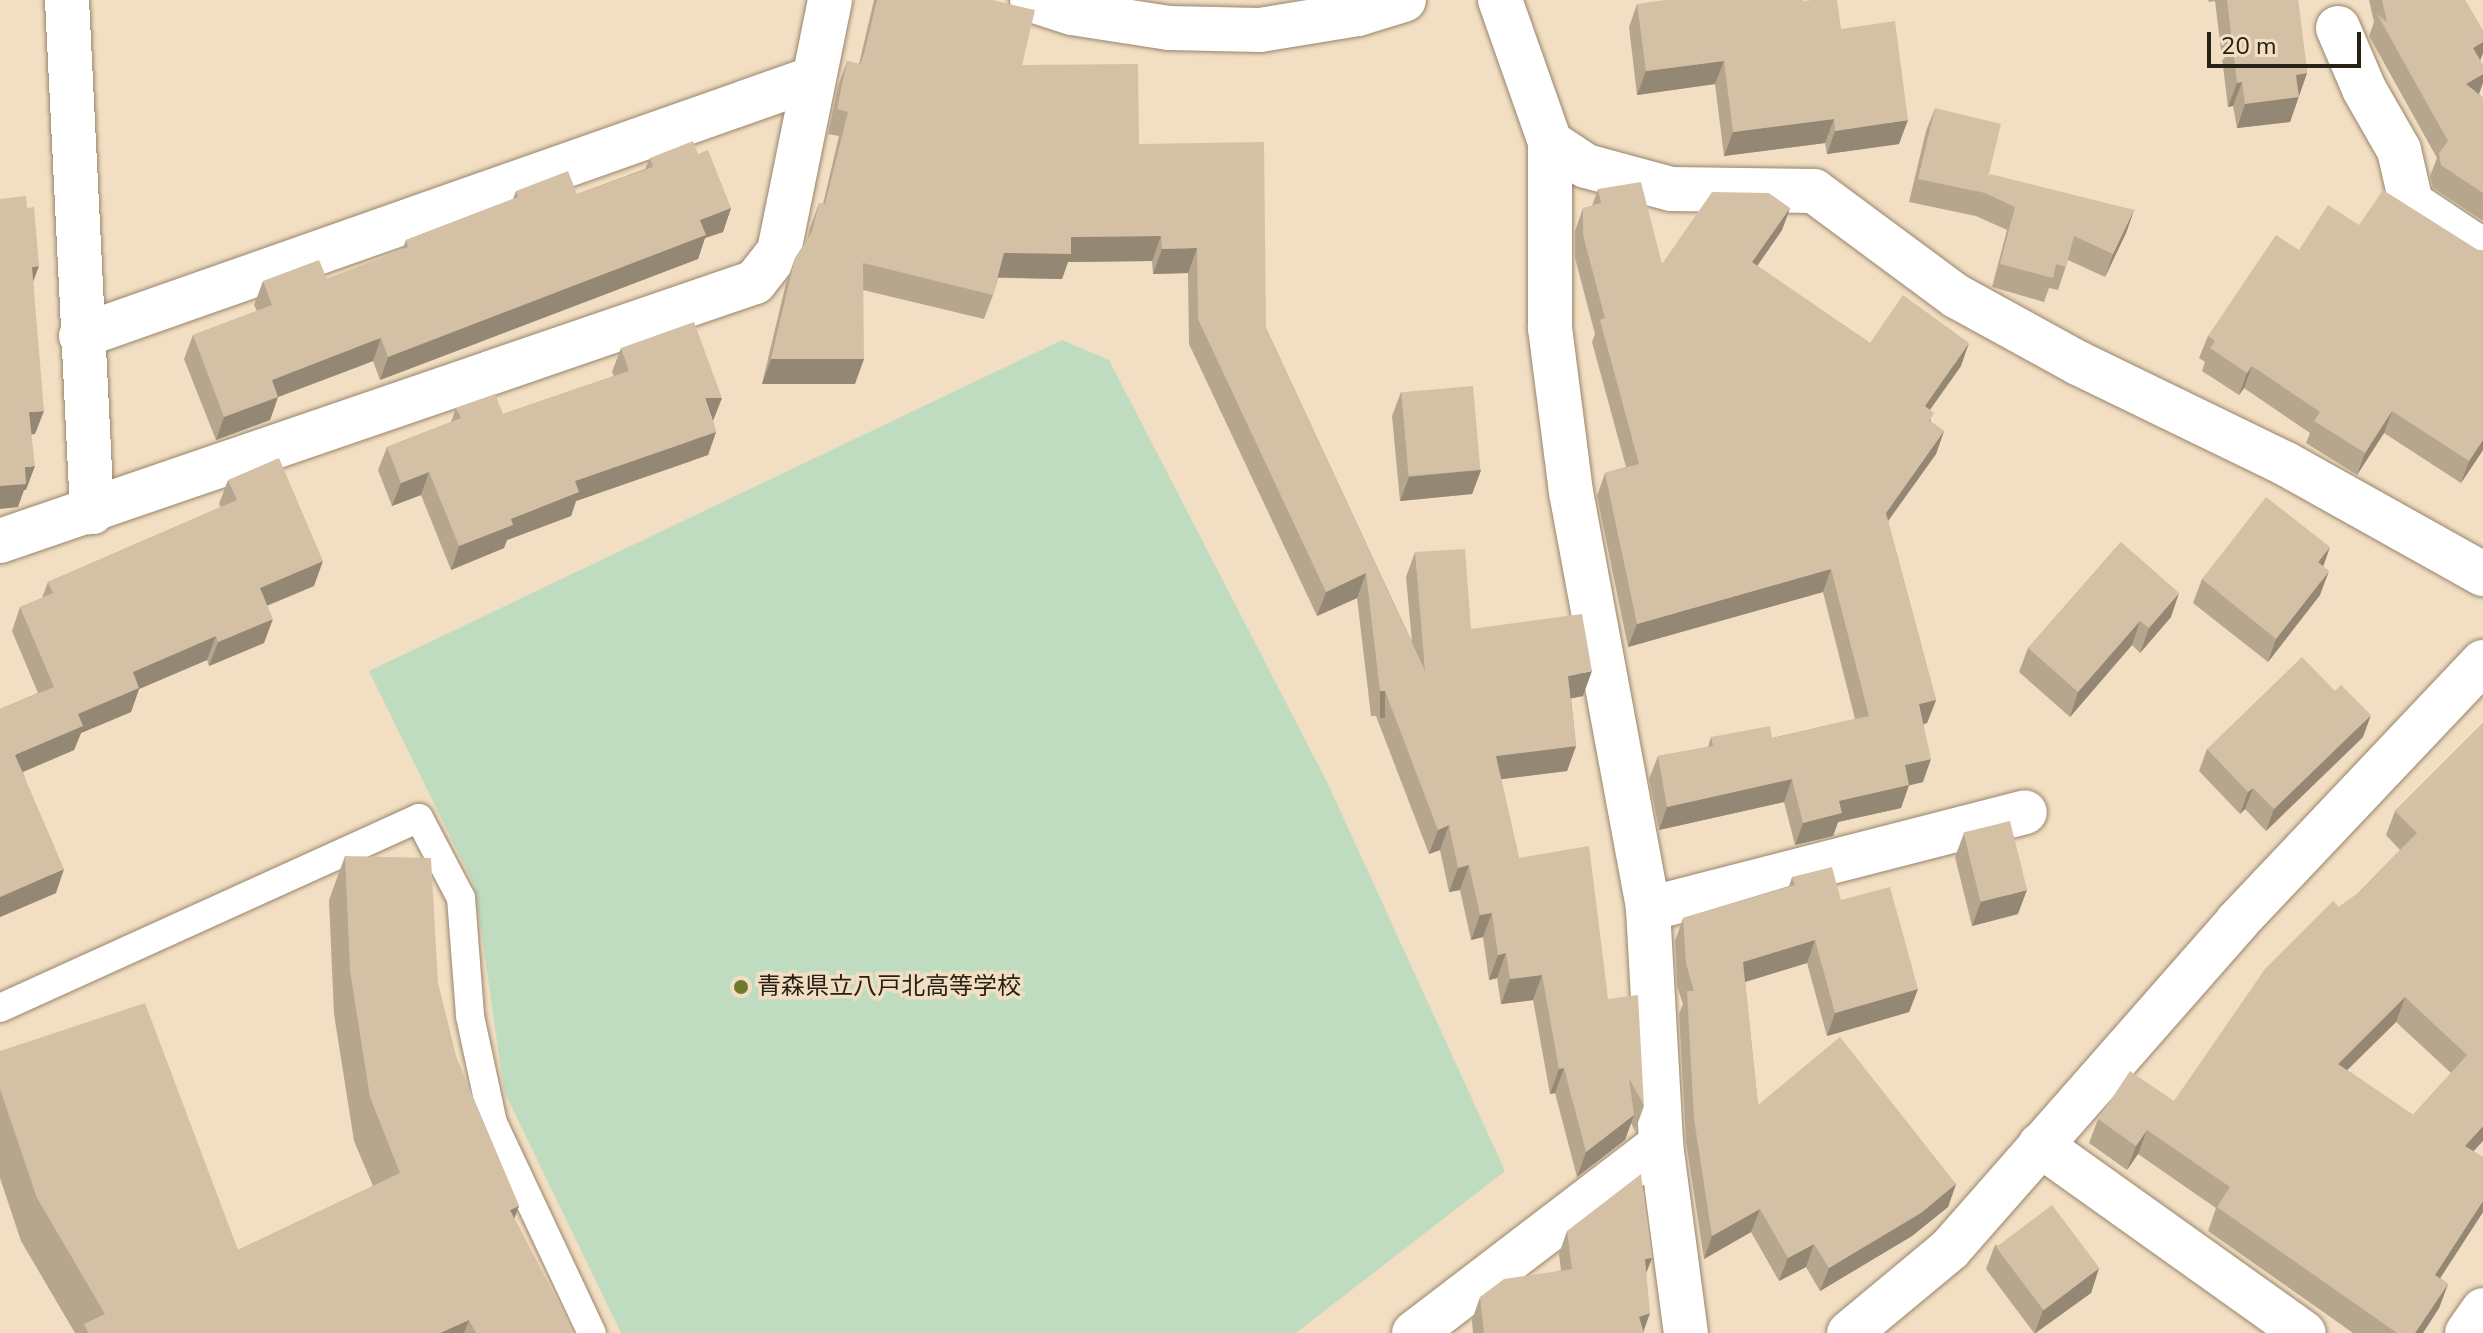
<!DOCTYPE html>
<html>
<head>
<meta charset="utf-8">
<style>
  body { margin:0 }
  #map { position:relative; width:2483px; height:1333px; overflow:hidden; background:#f2dec2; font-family:"Nunito Sans","Noto Sans JP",sans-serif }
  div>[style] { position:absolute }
  .green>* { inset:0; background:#c0dcc0 }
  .roads { filter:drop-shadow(0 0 2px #97856b) drop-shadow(0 0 2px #97856b) }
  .lane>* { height:28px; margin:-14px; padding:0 14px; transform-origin:14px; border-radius:14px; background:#fff }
  .street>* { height:44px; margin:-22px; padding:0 22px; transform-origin:22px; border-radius:22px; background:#fff }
  .wall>* { inset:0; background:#b6a68e }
  .shaded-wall>* { inset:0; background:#948774; transform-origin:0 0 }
  .building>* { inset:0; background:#d4c1a5; transform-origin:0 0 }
  .dots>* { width:22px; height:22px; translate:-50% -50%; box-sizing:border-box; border:4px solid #f2dec2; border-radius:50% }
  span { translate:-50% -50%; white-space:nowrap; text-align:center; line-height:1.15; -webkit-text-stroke:7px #f2dec2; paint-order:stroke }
  .poi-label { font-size:24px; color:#272015 }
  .left { translate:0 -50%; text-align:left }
  .scale { position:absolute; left:2207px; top:32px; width:154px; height:36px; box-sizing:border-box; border:4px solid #272015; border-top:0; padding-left:10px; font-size:24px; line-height:28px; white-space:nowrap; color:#272015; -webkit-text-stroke:6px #f2dec2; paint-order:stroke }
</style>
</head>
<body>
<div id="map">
  <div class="green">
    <div style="clip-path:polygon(1062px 340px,1109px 360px,1328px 784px,1505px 1171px,1296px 1333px,621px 1333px,504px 1091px,475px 887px,369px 671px)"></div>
  </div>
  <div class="roads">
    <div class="lane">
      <div style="left:0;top:1008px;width:460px;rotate:-24.4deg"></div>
      <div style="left:419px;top:818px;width:90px;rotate:62.3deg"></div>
      <div style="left:461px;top:898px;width:118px;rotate:85.6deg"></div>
      <div style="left:470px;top:1016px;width:109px;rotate:77.9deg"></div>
      <div style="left:493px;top:1123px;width:232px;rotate:64.8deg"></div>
    </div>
    <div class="street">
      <div style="left:67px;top:0;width:513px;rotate:87.2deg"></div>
      <div style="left:1032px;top:0;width:42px;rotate:18deg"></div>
      <div style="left:1072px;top:13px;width:98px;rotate:8.8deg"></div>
      <div style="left:1169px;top:28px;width:91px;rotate:1.3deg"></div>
      <div style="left:1260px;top:30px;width:99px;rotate:-9.3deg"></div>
      <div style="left:1358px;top:14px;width:48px;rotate:-16.9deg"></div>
      <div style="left:1500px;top:0;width:151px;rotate:70.6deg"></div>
      <div style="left:1550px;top:142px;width:186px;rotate:90deg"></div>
      <div style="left:1550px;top:328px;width:165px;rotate:82.7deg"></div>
      <div style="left:1571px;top:492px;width:424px;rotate:79.5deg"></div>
      <div style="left:1648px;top:909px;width:235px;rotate:86.8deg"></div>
      <div style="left:1661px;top:1144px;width:191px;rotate:82.5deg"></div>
      <div style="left:2338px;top:28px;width:66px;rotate:66.9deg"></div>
      <div style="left:2364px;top:89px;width:70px;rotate:60.2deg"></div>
      <div style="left:2399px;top:150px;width:54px;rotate:77.2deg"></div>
      <div style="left:2411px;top:203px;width:87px;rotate:33.7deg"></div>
      <div style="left:1550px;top:142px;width:43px;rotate:33.7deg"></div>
      <div style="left:1586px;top:166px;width:88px;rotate:15.1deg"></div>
      <div style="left:1671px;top:189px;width:143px;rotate:0.8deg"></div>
      <div style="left:1814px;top:191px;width:177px;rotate:36.5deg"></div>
      <div style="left:1956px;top:296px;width:139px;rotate:28.8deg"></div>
      <div style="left:2078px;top:363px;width:231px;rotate:25.9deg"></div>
      <div style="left:2286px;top:464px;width:226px;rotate:29.2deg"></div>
      <div style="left:81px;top:336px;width:777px;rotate:-19.39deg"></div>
      <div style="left:0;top:541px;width:798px;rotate:-18.93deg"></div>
      <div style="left:755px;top:282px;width:39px;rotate:-52deg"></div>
      <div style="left:779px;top:251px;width:256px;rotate:-78.5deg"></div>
      <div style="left:1648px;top:909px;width:389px;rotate:-14.4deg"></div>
      <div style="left:2040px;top:1145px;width:324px;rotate:35.5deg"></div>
      <div style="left:1414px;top:1333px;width:311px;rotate:-37.4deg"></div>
      <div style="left:1849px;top:1333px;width:131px;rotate:-39.7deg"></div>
      <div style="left:1950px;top:1249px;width:435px;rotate:-48.7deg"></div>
      <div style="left:2237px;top:922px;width:358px;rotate:-46.6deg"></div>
      <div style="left:2467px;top:1333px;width:28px;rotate:-55deg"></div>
    </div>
  </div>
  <div class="wall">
    <div style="clip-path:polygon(874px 0,992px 0,1022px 65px,1139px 144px,1266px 328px,1412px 642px,1406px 577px,1415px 552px,1471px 629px,1583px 696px,1571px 698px,1576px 746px,1567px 771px,1501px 779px,1519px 858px,1608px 999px,1644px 1106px,1635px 1131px,1631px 1123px,1625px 1140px,1577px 1177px,1555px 1093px,1550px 1094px,1533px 1000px,1501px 1004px,1497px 978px,1489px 980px,1483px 937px,1471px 940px,1460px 890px,1449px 892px,1440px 850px,1429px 854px,1376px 716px,1371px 716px,1357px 598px,1317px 616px,1189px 344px,1188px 273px,1153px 274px,1152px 261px,1068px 262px,1062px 279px,998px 278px,993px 295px,984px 319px,863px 290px,855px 384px,762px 384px,786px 283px,795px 258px,807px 240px,810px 228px,819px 203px,823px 204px,839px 136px,828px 134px,838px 86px,847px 61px,859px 64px)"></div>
    <div style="clip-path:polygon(2208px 0,2298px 0,2307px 73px,2290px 122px,2237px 128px,2233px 106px,2228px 107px,2215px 1px,2209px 2px)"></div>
    <div style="clip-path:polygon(2369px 0,2465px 0,2483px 31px,2483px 53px,2480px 60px,2479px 94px,2483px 98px,2483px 221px,2433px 188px,2430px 176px,2437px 158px,2369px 36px,2374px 22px)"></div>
    <div style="clip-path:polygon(1803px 1px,1841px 29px,1899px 144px,1827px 154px,1825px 143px,1724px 156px,1715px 84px,1637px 95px,1629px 27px,1637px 4px)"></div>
    <div style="clip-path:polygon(1935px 108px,1988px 178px,2134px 210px,2126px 233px,2105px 277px,2068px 260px,2058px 290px,2049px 288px,2044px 302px,1992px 287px,2007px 230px,1976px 216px,1909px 202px,1926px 131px)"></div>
    <div style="clip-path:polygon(698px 154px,731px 208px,723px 232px,705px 238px,698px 259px,380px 380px,373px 361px,363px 365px,278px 397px,270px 420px,216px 440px,184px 359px,193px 335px,257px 311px,254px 305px,263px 281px,327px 279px,402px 250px,406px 240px,513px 199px,516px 191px,577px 194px,645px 169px,650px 158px)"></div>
    <div style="clip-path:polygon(1598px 189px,1662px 264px,1790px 208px,1782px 230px,1757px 266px,1870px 343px,1961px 366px,1930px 410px,1931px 422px,1944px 431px,1936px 454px,1888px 521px,1936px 700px,1927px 723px,1924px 724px,1923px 782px,1909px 785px,1901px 808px,1838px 822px,1833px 836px,1795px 845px,1784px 802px,1659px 830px,1649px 779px,1658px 756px,1708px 747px,1711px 737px,1772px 738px,1855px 719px,1823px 592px,1628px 647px,1597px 496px,1605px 473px,1626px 467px,1592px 342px,1595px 334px,1575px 258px,1575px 231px,1583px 208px,1592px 206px)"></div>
    <div style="clip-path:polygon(2359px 225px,2478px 250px,2483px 450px,2461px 483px,2384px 433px,2357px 475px,2306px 443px,2310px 433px,2244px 388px,2239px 395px,2202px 371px,2205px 362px,2199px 358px,2208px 336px,2299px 250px)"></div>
    <div style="clip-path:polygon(621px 348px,713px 421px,716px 432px,708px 455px,576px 501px,571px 516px,507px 540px,504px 548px,451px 570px,421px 495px,392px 506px,378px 470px,387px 447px,451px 422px,456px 408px,503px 414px,614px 376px,612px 372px)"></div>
    <div style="clip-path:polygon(1401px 392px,1481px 470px,1472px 494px,1400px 501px,1392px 416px)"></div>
    <div style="clip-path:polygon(228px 480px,314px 586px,267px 606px,264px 643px,209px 666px,207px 660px,139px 689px,131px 712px,81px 733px,74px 750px,23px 772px,56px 893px,0 917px,0 709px,38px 693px,12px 631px,20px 607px,42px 598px,48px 582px,221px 507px,219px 504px)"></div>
    <div style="clip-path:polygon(2121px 542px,2171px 617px,2140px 653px,2132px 645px,2070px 717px,2019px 672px,2028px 648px)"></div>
    <div style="clip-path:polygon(2323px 566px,2320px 595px,2268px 662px,2193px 603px,2202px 579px)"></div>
    <div style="clip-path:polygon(2335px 691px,2363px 737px,2266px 831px,2245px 809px,2240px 814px,2199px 771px,2207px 749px)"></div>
    <div style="clip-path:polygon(evenodd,2483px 723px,2474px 1151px,2483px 1212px,2440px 1278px,2448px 1284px,2439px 1308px,2423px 1333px,2353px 1333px,2208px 1231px,2216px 1208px,2138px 1154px,2127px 1170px,2089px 1143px,2098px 1119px,2174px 1101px,2339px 907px,2357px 894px,2400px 850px,2386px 835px,2395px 811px,2483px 723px,2396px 1022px,2451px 1073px,2413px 1115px,2347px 1070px,2396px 1022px)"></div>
    <div style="clip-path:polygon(1964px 833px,2018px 914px,1972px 926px,1955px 857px)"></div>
    <div style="clip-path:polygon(345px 856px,438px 984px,456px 1057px,519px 1206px,514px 1218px,574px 1333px,75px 1333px,21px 1241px,0 1178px,0 1051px,238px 1250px,373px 1186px,354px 1141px,334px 1014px,329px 900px)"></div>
    <div style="clip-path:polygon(1792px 877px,1841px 900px,1918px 989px,1909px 1012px,1827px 1036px,1807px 963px,1745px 982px,1758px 1105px,1956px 1184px,1948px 1207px,1912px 1236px,1820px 1291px,1806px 1267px,1779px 1281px,1751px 1232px,1704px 1259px,1686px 1142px,1679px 1014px,1683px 1004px,1677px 986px,1675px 941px,1683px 918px,1789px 886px)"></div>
    <div style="clip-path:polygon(1567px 1231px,1652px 1258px,1646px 1273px,1644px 1333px,1473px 1333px,1472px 1320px,1480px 1297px,1561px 1270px,1559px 1254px)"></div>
    <div style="clip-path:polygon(1995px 1245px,2099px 1268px,2091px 1293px,2036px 1333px,2034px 1333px,1986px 1269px)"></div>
  </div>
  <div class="shaded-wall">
    <div style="clip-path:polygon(2483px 42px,2483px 53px,2480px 61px,2473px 48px)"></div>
    <div style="clip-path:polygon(1724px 61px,1715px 84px,1637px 95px,1646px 71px)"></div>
    <div style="clip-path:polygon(2307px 73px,2290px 122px,2237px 128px,2245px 104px,2296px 75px)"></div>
    <div style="clip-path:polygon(2483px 74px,2483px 83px,2479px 94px,2466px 84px)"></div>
    <div style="clip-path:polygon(2242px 82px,2233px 106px,2228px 107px,2237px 83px)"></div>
    <div style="clip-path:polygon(1834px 119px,1825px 143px,1724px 156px,1733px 132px)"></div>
    <div style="clip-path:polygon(1908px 120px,1899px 144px,1827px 154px,1835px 131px)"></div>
    <div style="clip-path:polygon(731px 208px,723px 232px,705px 238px,698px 259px,380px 380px,388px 357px,700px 220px)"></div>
    <div style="clip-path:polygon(1790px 208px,1782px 230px,1744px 285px,1752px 262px)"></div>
    <div style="clip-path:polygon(2134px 210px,2126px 233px,2105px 277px,2113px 254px)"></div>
    <div style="clip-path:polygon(1161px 236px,1152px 261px,1068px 262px,1062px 279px,995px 277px,1004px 253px,1071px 237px)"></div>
    <div style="clip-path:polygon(1197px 248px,1188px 273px,1153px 274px,1162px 249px)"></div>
    <div style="clip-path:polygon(39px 266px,30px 290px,32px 267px)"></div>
    <div style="clip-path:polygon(381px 338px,373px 361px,278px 397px,270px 420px,216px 440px,224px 417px,272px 380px)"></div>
    <div style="clip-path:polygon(1969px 343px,1961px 366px,1916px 429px,1925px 406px)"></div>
    <div style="clip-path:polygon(771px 359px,864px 359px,855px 384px,762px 384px)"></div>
    <div style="clip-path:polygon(2252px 366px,2244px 388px,2239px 395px,2247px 373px)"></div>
    <div style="clip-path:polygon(705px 398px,722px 398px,713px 421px)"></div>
    <div style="clip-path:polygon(44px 411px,35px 434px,20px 436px,29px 412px)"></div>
    <div style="clip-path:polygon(2392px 411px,2384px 433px,2357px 475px,2365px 453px)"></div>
    <div style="clip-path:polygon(1944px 431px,1936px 454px,1878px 535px,1886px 513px)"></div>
    <div style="clip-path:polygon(716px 432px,708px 455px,576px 501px,571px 516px,507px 540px,504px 548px,451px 570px,459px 546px,575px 481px)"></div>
    <div style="clip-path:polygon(2483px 440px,2483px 450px,2461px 483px,2469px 461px)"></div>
    <div style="clip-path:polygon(35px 466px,26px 490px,24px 490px,18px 507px,0 509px,0 486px,25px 467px)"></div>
    <div style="clip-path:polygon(1481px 470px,1472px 494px,1400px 501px,1409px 477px)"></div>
    <div style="clip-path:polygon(429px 472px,421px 495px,392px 506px,401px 483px)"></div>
    <div style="clip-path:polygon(2330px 547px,2322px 570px,2318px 562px)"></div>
    <div style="clip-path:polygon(323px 561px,314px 586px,251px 612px,260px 588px)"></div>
    <div style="clip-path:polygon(1831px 569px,1823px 592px,1628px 647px,1637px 624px)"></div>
    <div style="clip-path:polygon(2329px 571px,2320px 595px,2268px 662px,2276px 639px)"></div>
    <div style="clip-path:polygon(1366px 573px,1357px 598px,1317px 616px,1326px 592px)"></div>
    <div style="clip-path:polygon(2179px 593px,2171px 617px,2140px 653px,2149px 628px)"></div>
    <div style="clip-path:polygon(273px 619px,264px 643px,209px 666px,218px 642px)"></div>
    <div style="clip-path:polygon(2140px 621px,2132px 645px,2070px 717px,2078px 692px)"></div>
    <div style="clip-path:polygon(216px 636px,207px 660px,139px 689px,131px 712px,81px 733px,74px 750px,6px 779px,15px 755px,78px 714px,133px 672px)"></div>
    <div style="clip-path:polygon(1592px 671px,1583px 696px,1559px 701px,1568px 676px)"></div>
    <div style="left:1380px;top:691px;width:5px;height:27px"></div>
    <div style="clip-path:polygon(1936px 700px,1927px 723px,1911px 727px,1919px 704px)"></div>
    <div style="clip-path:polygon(2371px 715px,2363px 737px,2266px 831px,2274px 809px)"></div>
    <div style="clip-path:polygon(1576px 746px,1567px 771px,1487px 781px,1496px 756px)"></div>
    <div style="clip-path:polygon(1931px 759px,1923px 782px,1903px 787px,1909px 785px,1901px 808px,1838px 822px,1833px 836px,1795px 845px,1803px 823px,1839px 801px,1905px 765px)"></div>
    <div style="clip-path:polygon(1792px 779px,1784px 802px,1659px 830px,1667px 807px)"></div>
    <div style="clip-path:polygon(2253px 788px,2245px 809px,2240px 814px,2248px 792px)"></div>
    <div style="clip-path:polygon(1449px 825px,1440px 850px,1429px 854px,1438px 830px)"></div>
    <div style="clip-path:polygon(1469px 865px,1460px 890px,1449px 892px,1458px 868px)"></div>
    <div style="clip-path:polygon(64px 869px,56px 893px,0 917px,0 897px)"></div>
    <div style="clip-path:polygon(2027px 890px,2018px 914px,1972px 926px,1981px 902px)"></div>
    <div style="clip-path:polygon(1492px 913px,1483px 937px,1471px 940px,1480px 915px)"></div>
    <div style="clip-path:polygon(1815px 940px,1807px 963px,1735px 985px,1743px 962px)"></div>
    <div style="clip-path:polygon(1506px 953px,1497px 978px,1489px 980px,1498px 955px)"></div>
    <div style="clip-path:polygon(1542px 975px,1533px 1000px,1501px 1004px,1510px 979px)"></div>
    <div style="clip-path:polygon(1918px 989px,1909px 1012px,1827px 1036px,1835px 1013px)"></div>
    <div style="clip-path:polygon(2405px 997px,2396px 1022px,2329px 1088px,2338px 1064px)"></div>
    <div style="clip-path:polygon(1564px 1068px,1555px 1093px,1550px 1094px,1559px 1069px)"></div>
    <div style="clip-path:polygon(1634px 1115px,1625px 1140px,1577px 1177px,1586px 1152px)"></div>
    <div style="clip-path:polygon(2483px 1126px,2483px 1141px,2456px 1170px,2465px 1146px)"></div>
    <div style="clip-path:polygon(2147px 1130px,2138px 1154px,2127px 1170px,2136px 1146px)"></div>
    <div style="clip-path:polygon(1956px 1184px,1948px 1207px,1912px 1236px,1820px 1291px,1829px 1268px)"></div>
    <div style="clip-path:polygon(2483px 1201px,2483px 1212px,2426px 1300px,2435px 1275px)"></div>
    <div style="clip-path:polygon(519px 1206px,503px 1249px,510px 1210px)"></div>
    <div style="clip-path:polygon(1760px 1209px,1751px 1232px,1704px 1259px,1712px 1236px)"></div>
    <div style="clip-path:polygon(1814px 1244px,1806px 1267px,1779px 1281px,1788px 1258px)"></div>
    <div style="clip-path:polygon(1652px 1258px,1643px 1281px,1645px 1259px)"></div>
    <div style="clip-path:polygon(2099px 1268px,2091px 1293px,2035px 1333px,2043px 1310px)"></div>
    <div style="clip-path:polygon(2448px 1284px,2439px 1308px,2423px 1333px,2415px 1333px)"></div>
    <div style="clip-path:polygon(1650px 1313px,1643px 1333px,1639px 1317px)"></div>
    <div style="clip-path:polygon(469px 1320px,464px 1333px,440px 1333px)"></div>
  </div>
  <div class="building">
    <div style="clip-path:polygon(877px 0,992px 0,1035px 10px,1022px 65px,1138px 64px,1139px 144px,1264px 142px,1266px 328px,1425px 671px,1415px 552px,1465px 549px,1471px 629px,1582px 614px,1592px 671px,1568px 676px,1576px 746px,1496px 756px,1519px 858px,1589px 846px,1608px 999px,1638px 995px,1644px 1106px,1629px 1078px,1634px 1115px,1586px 1152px,1564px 1068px,1559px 1069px,1542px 975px,1510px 979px,1506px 953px,1498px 955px,1492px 913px,1480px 915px,1469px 865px,1458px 868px,1449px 825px,1438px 830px,1385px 691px,1380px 691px,1366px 573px,1326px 592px,1198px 319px,1197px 248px,1162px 249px,1161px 236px,1071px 237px,1071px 254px,1004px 253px,993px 295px,863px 263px,864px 359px,771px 359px,795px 258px,812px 232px,819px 203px,825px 204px,848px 112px,837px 109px,847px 61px,860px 64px,864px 54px)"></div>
    <div style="clip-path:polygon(1665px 0,1803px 0,1803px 1px,1812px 0,1837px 0,1841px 29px,1895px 21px,1908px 120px,1835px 131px,1834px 119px,1733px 132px,1724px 61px,1646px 71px,1637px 4px)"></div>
    <div style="clip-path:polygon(2227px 0,2298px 0,2307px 73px,2296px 75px,2299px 97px,2245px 104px,2242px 82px,2237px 83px)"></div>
    <div style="clip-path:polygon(2382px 0,2465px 0,2483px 31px,2483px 42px,2473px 48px,2483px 65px,2483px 74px,2466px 84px,2483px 98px,2483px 193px,2441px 165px,2439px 153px,2448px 141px,2377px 14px,2387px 22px)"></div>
    <div style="clip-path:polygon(1935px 108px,2001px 124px,1988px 178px,1990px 174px,2134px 210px,2113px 254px,2074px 236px,2066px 267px,2056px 264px,2053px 278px,2000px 264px,2015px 207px,1985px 193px,1918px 179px)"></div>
    <div style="clip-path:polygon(693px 141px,698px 154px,708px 150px,731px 208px,700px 220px,706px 235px,388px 357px,381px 338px,372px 341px,272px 380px,278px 397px,224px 417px,193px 335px,272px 305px,263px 281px,319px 260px,327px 279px,408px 247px,406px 240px,518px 197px,516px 191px,568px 171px,577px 194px,653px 167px,650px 158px)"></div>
    <div style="clip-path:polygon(1641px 182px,1662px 264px,1712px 192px,1769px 193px,1790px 208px,1752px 262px,1870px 343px,1903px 295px,1969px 343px,1925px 406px,1934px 413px,1929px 421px,1944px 431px,1886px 513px,1936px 700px,1919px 704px,1931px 759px,1905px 765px,1909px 785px,1839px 801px,1842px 813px,1803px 823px,1792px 779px,1667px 807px,1658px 756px,1713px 746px,1711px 737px,1770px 726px,1772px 738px,1869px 716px,1831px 569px,1637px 624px,1605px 473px,1639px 464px,1600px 320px,1605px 318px,1583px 235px,1583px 208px,1601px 203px,1598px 189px)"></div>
    <div style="clip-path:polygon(2383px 190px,2478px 250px,2483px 250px,2483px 440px,2469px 461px,2392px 411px,2365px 453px,2314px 421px,2320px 412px,2252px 366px,2247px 373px,2210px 348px,2215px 341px,2208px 336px,2276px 235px,2299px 250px,2328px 205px,2359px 225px)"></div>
    <div style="clip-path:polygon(26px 196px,27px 208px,34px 207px,39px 266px,32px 267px,44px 411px,29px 412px,35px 466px,25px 467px,26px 484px,0 486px,0 199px)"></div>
    <div style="clip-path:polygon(694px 322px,722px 398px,705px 398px,716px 432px,575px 481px,579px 492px,511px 519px,513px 525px,459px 546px,429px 472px,401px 483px,387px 447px,461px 418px,456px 408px,495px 394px,503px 414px,629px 371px,621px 348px)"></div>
    <div style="left:1473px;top:386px;width:84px;height:72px;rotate:85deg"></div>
    <div style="clip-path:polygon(279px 458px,323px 561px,260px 588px,273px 619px,218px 642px,216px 636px,133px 672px,139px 688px,78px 714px,83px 726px,15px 755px,64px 869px,0 897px,0 709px,54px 687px,20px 607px,53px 593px,48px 582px,237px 500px,228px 480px)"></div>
    <div style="clip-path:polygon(2266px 497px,2330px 547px,2318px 562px,2329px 571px,2276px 639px,2202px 579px)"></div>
    <div style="clip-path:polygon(2121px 542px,2179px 593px,2149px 628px,2140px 621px,2078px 692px,2028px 648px)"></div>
    <div style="clip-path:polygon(2302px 657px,2335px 691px,2341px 685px,2371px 715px,2274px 809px,2253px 788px,2248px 792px,2207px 749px)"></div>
    <div style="clip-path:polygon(evenodd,2483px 723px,2483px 1126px,2465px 1146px,2483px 1157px,2483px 1201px,2435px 1275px,2448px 1284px,2415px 1333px,2397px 1333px,2217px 1207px,2230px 1187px,2147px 1130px,2136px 1146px,2098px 1119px,2130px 1071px,2174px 1101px,2265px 969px,2333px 901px,2339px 907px,2357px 894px,2417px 833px,2395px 811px,2483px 723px,2405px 997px,2467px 1055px,2413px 1115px,2338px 1064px,2405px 997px)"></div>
    <div style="left:2010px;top:821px;width:71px;height:48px;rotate:76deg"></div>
    <div style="clip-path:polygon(345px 856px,431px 858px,438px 984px,456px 1057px,519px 1206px,510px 1210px,574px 1333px,476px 1333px,469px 1320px,440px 1333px,88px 1333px,84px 1324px,105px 1314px,37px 1198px,0 1089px,0 1051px,145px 1003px,238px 1250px,400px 1173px,370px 1097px,350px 971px)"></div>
    <div style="clip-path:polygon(1832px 867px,1841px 900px,1890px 887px,1918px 989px,1835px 1013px,1815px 940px,1743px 962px,1758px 1105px,1840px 1037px,1956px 1184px,1921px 1213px,1829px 1268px,1814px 1244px,1788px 1258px,1760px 1209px,1712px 1236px,1694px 1119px,1687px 991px,1694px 991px,1686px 963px,1683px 918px,1795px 885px,1792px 877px)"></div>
    <div style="clip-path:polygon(1641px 1174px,1652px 1258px,1645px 1259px,1650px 1313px,1639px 1317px,1644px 1333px,1484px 1333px,1480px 1297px,1504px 1279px,1572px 1269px,1567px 1231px)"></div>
    <div style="left:2052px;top:1205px;width:79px;height:70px;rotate:53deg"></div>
  </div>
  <div class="dots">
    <div style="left:741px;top:987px;background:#6e7b28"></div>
  </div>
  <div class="poi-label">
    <span class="left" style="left:757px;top:987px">青森県立八戸北高等学校</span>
  </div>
  <div class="scale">20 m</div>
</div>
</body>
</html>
